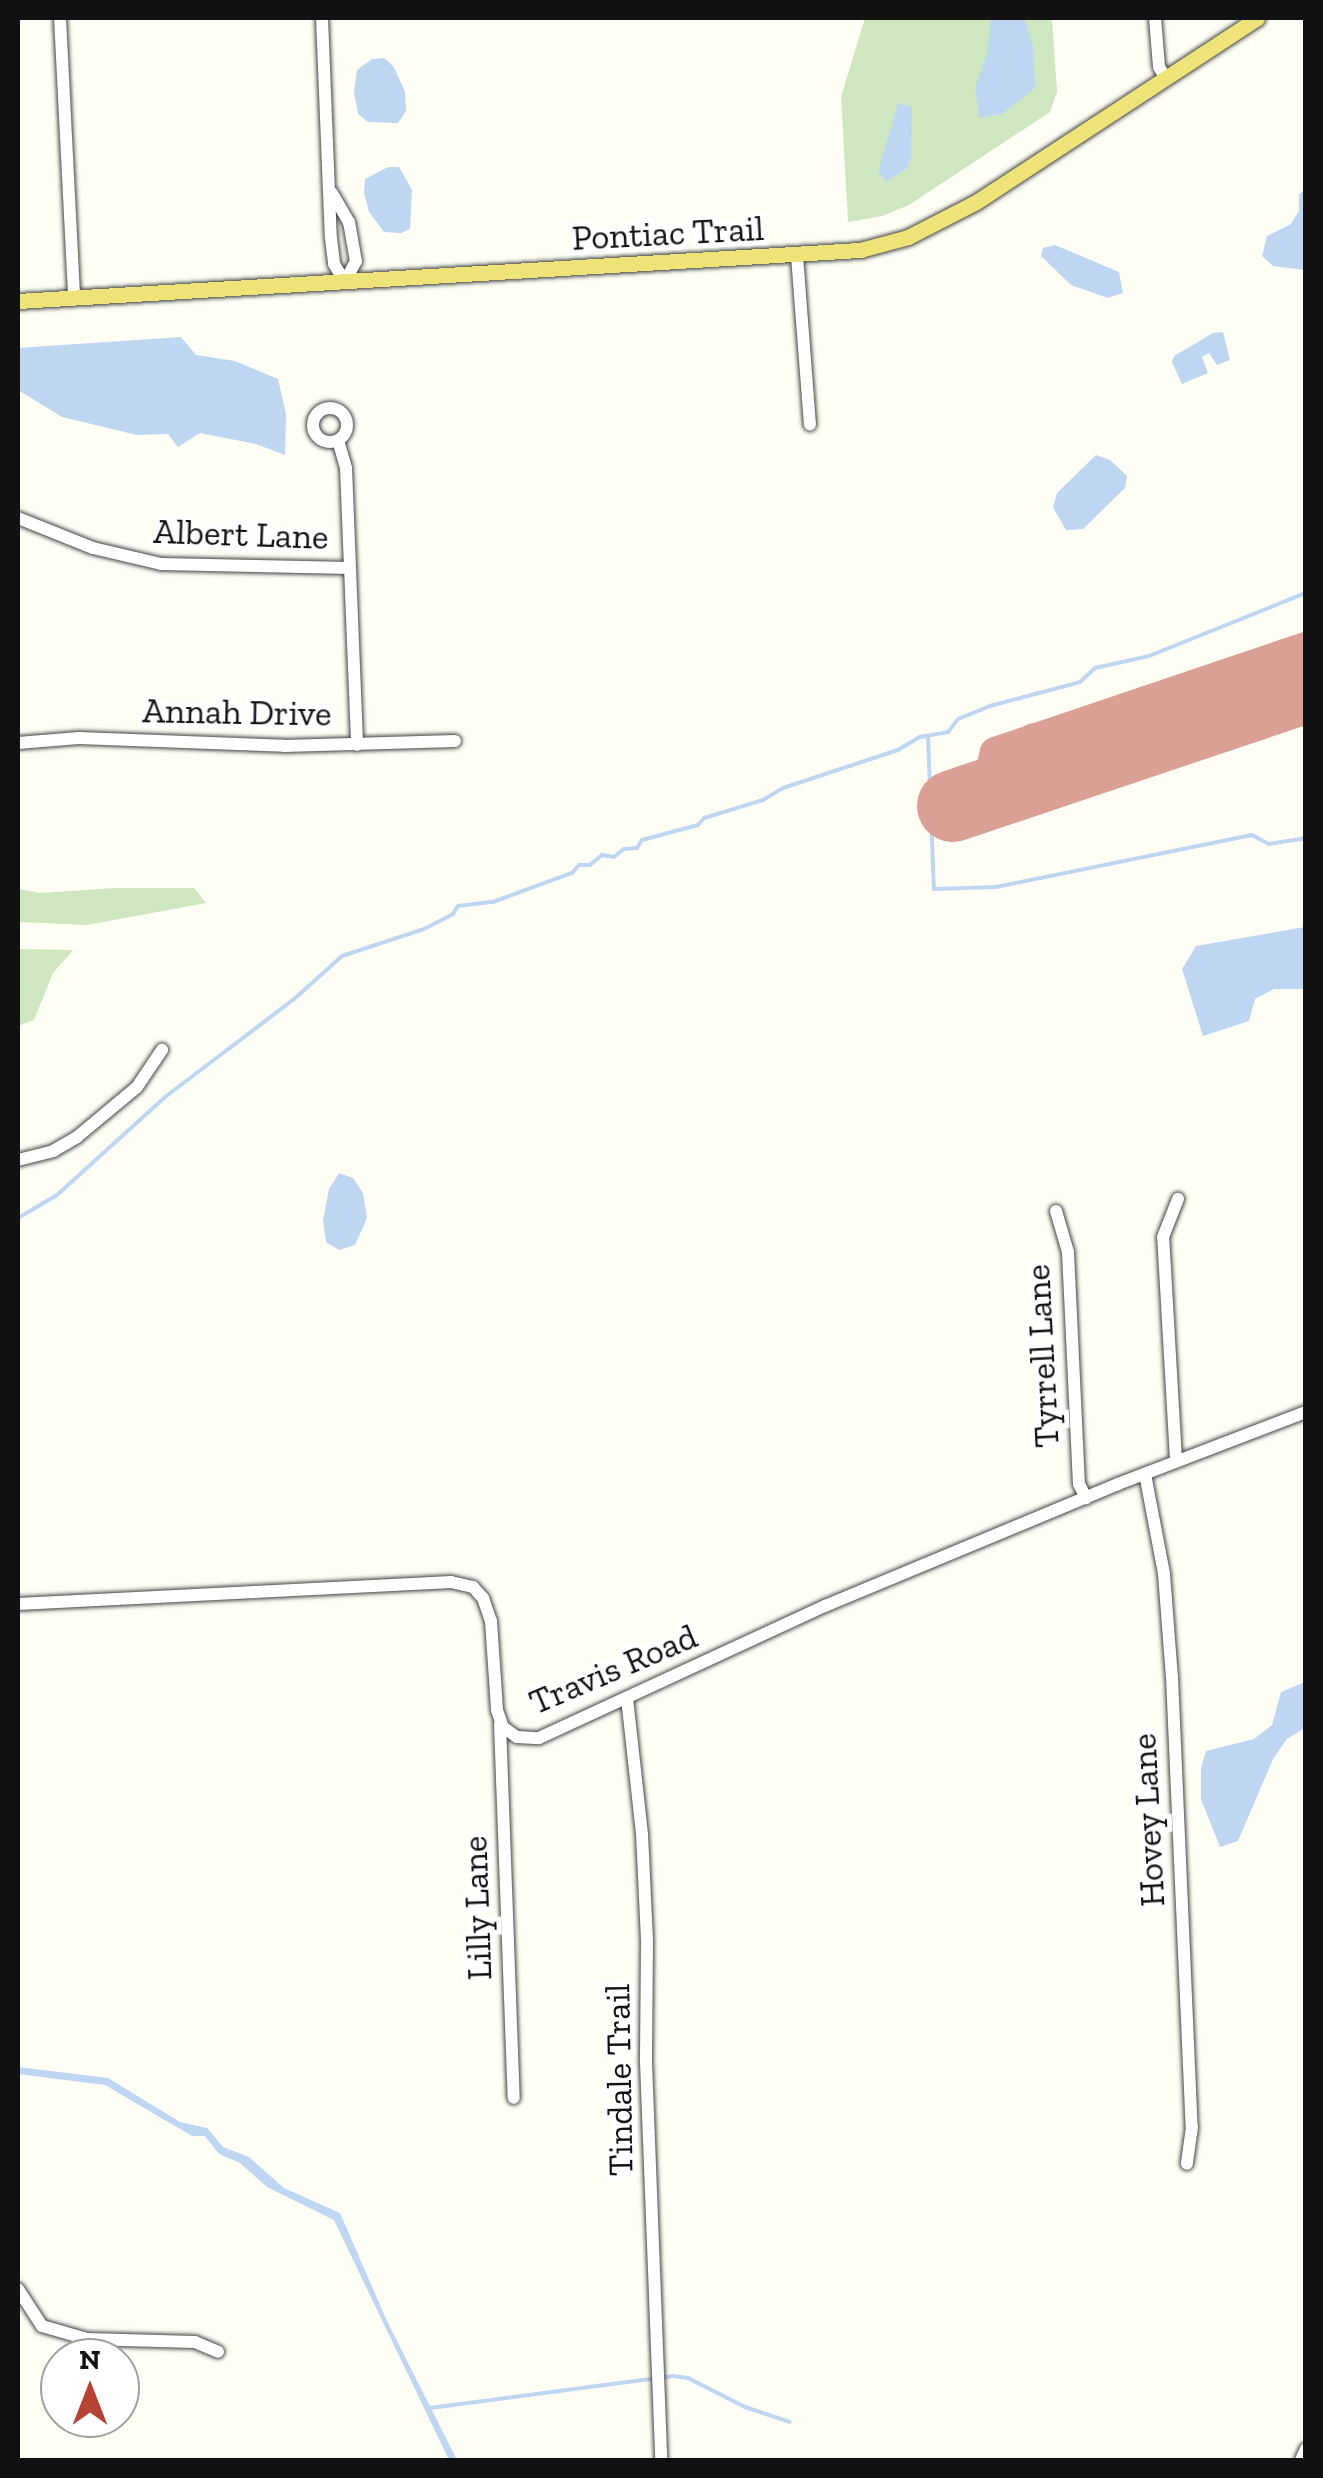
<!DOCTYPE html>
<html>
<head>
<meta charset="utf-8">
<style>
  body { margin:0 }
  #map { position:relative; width:1323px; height:2478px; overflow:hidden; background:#fefef5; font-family:"Zilla Slab",serif }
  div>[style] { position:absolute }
  .green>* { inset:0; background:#cee7c1 }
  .water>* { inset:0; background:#bed6f2 }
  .stream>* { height:4px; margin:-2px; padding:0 2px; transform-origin:2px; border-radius:2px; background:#bed6f2 }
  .taxiway>* { height:30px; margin:-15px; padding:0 15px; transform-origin:15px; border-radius:15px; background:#daa094 }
  .runway>* { height:72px; margin:-36px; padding:0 36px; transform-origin:36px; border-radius:36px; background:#daa094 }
  .roads { filter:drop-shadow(0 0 2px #444) drop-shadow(0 0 2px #444) }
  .minor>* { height:12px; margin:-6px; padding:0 6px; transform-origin:6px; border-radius:6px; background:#fff }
  .minor>.ring { margin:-6px; padding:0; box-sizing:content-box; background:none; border:12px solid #fff; border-radius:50% }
  .major>* { height:15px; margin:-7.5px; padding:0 7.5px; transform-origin:7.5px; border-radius:7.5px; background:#ede377 }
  span { translate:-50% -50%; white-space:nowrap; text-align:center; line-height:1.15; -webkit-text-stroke:10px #fff; paint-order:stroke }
  .street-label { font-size:35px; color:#111 }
  .frame { position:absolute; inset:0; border:20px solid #111; pointer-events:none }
  .north { position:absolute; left:40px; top:2338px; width:100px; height:100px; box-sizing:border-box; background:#fff; border:2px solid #a0a0a0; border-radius:50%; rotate:0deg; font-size:28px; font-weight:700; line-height:40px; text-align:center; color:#111 }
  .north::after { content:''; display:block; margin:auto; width:35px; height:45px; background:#b64334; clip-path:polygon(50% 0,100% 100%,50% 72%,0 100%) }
</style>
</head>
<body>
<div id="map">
  <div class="green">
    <div style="clip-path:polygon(865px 18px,1052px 18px,1057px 92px,1050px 112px,909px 205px,882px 216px,848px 222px,841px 97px)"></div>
    <div style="clip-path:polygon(115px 888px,194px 888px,206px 903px,87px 925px,18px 922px,18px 889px,40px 893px)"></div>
    <div style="clip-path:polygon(18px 949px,73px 950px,53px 973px,34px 1020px,18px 1026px)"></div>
  </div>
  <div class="water">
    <div style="clip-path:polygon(991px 18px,1024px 18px,1033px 45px,1035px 88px,1002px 114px,979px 118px,975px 87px,987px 53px)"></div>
    <div style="clip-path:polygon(384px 58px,394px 67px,405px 92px,406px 111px,398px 123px,368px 122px,358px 114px,354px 92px,357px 70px,372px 59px)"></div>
    <div style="clip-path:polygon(898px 103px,912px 107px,911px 157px,907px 168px,887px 182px,878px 172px)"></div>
    <div style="clip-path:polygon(388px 167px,399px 167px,412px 190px,410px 229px,401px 233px,384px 232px,369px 212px,364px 193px,365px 179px)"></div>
    <div style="clip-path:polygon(1305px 190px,1305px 270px,1273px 266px,1262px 256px,1267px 236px,1291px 224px,1299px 211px,1299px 194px)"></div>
    <div style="clip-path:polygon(1055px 245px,1119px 272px,1123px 293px,1108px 298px,1071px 285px,1041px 256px,1043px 248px)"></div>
    <div style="clip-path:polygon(1223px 332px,1230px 360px,1217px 365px,1209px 353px,1202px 357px,1208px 373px,1182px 384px,1172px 362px,1174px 356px,1213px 333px)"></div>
    <div style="clip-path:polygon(181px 337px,196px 355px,235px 361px,278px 379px,286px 414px,285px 455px,256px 444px,200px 433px,178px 447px,168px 434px,137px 435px,62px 417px,18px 390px,18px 348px)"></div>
    <div style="clip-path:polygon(1096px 455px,1110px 460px,1127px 476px,1125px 488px,1083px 529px,1066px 530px,1053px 507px,1057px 493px)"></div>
    <div style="clip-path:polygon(1305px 927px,1305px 989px,1274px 989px,1255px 999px,1249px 1021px,1203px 1036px,1182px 969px,1196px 946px)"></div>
    <div style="clip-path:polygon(339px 1173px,353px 1178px,363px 1193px,367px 1218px,355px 1245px,339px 1250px,326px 1242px,323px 1220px,329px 1189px)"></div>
    <div style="clip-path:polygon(1305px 1682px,1305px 1728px,1287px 1739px,1273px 1759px,1238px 1841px,1220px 1847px,1201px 1799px,1201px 1768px,1206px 1751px,1254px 1739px,1272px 1725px,1281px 1692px)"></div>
    <div style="clip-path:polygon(18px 2067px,108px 2078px,180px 2122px,207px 2128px,223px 2147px,249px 2157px,284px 2188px,340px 2213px,387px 2321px,457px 2460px,449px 2460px,334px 2220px,267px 2187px,240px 2163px,219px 2154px,205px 2136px,192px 2136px,105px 2085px,18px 2074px)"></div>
  </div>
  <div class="stream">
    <div style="left:928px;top:736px;width:153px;rotate:87.8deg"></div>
    <div style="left:934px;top:889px;width:62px;rotate:-1.8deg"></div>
    <div style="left:996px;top:887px;width:261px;rotate:-11.5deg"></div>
    <div style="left:1252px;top:835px;width:19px;rotate:28deg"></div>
    <div style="left:1269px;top:844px;width:37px;rotate:-9deg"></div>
    <div style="left:18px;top:1218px;width:45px;rotate:-30.5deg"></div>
    <div style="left:57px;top:1195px;width:146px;rotate:-42.2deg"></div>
    <div style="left:165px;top:1097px;width:161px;rotate:-37.2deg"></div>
    <div style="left:293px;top:1000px;width:66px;rotate:-41.9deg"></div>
    <div style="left:342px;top:956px;width:86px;rotate:-18.2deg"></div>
    <div style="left:424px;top:929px;width:33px;rotate:-27deg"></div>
    <div style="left:453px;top:914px;width:9px;rotate:-58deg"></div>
    <div style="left:458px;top:906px;width:35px;rotate:-7deg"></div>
    <div style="left:493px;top:902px;width:84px;rotate:-20.2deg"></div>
    <div style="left:572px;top:873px;width:11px;rotate:-49deg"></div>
    <div style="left:579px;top:865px;width:11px"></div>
    <div style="left:590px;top:865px;width:16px;rotate:-40deg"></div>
    <div style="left:602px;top:855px;width:12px;rotate:9deg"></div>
    <div style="left:614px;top:857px;width:13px;rotate:-39deg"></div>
    <div style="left:624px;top:849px;width:13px;rotate:-4deg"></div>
    <div style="left:637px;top:848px;width:9px;rotate:-58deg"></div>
    <div style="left:642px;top:840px;width:58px;rotate:-15deg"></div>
    <div style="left:698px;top:825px;width:9px;rotate:-49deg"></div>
    <div style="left:704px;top:818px;width:62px;rotate:-17deg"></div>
    <div style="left:763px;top:800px;width:23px;rotate:-31deg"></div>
    <div style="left:783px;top:788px;width:121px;rotate:-18.3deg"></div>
    <div style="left:898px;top:750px;width:26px;rotate:-31deg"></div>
    <div style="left:920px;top:737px;width:28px;rotate:-10deg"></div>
    <div style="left:948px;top:732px;width:16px;rotate:-52deg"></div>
    <div style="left:958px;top:719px;width:35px;rotate:-22deg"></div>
    <div style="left:990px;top:706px;width:93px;rotate:-14.9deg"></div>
    <div style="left:1080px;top:682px;width:21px;rotate:-43deg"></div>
    <div style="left:1095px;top:668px;width:55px;rotate:-12.5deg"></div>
    <div style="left:1149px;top:656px;width:169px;rotate:-21.9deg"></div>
    <div style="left:430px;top:2408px;width:245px;rotate:-7.5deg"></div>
    <div style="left:673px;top:2376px;width:15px;rotate:8deg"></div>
    <div style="left:688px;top:2378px;width:64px;rotate:27deg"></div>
    <div style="left:745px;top:2407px;width:47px;rotate:18.4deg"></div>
  </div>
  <div class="taxiway">
    <div style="left:1034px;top:738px;width:38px;rotate:72deg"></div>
    <div style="left:996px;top:791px;width:23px;rotate:-103deg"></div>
    <div style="left:991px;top:769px;width:17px;rotate:-77deg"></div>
    <div style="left:995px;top:752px;width:328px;rotate:-18.7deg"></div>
  </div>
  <div class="runway">
    <div style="left:953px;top:806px;width:373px;rotate:-18.6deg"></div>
  </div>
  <div class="roads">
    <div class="minor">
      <div style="left:60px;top:18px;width:279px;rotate:87.1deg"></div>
      <div style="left:322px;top:18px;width:220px;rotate:87.7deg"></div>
      <div style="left:331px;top:238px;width:26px;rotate:83deg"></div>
      <div style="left:334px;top:264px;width:21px;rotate:59deg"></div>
      <div style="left:1155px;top:18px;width:49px;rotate:85.3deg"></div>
      <div style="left:1159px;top:67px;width:13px;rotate:58deg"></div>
      <div style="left:332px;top:193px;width:34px;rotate:60deg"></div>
      <div style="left:349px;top:222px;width:40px;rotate:80deg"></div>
      <div style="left:356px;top:261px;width:24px;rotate:118deg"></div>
      <div style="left:797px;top:256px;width:169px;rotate:85.6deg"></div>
      <div class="ring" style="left:313px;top:408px;width:22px;height:22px"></div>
      <div style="left:338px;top:440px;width:29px;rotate:74deg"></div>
      <div style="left:346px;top:468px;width:277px;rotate:87.7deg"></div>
      <div style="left:18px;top:518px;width:81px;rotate:21.8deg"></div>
      <div style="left:93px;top:548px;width:70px;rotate:13.2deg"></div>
      <div style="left:161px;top:564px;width:189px;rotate:1.2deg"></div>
      <div style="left:18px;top:743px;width:61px;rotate:-4.7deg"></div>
      <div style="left:79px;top:738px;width:205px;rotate:2.2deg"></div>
      <div style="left:284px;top:746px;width:171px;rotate:-1.7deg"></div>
      <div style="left:18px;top:1160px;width:36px;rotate:-14deg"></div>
      <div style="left:53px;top:1151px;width:28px;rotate:-30deg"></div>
      <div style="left:77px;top:1137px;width:78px;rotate:-39.8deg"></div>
      <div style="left:137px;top:1087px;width:45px;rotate:-56deg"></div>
      <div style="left:1056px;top:1211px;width:43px;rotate:73.7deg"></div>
      <div style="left:1068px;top:1252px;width:232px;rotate:87.3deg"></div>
      <div style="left:1079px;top:1484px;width:16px;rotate:63deg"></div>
      <div style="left:1176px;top:1460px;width:223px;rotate:-93.3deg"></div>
      <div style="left:1163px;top:1237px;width:41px;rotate:-68.5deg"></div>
      <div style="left:1145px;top:1474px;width:102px;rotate:79.2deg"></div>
      <div style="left:1164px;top:1574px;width:103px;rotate:85.6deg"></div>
      <div style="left:1172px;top:1677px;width:450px;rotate:87.5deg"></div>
      <div style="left:1192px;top:2127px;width:37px;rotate:98deg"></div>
      <div style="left:18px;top:1604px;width:434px;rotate:-2.9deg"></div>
      <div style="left:451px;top:1582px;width:23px;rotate:13deg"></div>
      <div style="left:473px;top:1587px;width:15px;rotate:48deg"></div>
      <div style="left:483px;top:1598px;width:24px;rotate:71deg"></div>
      <div style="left:491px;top:1621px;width:89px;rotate:86.1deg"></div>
      <div style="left:497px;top:1710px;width:18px;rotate:71deg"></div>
      <div style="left:503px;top:1727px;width:17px;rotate:36deg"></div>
      <div style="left:517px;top:1737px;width:22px;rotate:3deg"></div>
      <div style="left:539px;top:1738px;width:315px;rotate:-24.8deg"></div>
      <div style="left:825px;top:1606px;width:317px;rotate:-22.6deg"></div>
      <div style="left:1118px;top:1484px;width:201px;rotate:-21deg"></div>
      <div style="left:627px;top:1698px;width:137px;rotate:83.7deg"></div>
      <div style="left:642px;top:1834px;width:108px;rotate:87.3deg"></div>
      <div style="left:647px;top:1942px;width:120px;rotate:90.5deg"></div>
      <div style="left:646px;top:2062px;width:398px;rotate:87.8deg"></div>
      <div style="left:500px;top:1724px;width:374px;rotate:87.9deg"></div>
      <div style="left:18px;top:2289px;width:44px;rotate:57deg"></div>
      <div style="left:42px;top:2326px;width:47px;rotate:16.1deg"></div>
      <div style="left:87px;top:2339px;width:108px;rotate:1.6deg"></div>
      <div style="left:195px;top:2342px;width:25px;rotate:23deg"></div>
      <div style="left:1301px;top:2460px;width:12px;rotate:-66deg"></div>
    </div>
    <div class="major">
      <div style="left:18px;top:301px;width:844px;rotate:-3.47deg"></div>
      <div style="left:860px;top:250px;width:50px;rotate:-15.2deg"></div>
      <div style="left:908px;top:237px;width:76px;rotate:-27.2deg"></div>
      <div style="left:976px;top:202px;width:336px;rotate:-33.2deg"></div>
    </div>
  </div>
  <div class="street-label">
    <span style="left:668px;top:233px;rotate:-3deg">Pontiac Trail</span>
    <span style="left:241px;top:534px;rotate:2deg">Albert Lane</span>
    <span style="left:237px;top:712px;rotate:1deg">Annah Drive</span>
    <span style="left:1042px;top:1356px;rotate:-93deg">Tyrrell Lane</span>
    <span style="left:613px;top:1669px;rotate:-23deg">Travis Road</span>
    <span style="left:1148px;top:1820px;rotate:-93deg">Hovey Lane</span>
    <span style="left:477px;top:1908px;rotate:-92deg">Lilly Lane</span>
    <span style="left:619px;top:2080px;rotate:-91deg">Tindale Trail</span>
  </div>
  <div class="frame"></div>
  <div class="north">N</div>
</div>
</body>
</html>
